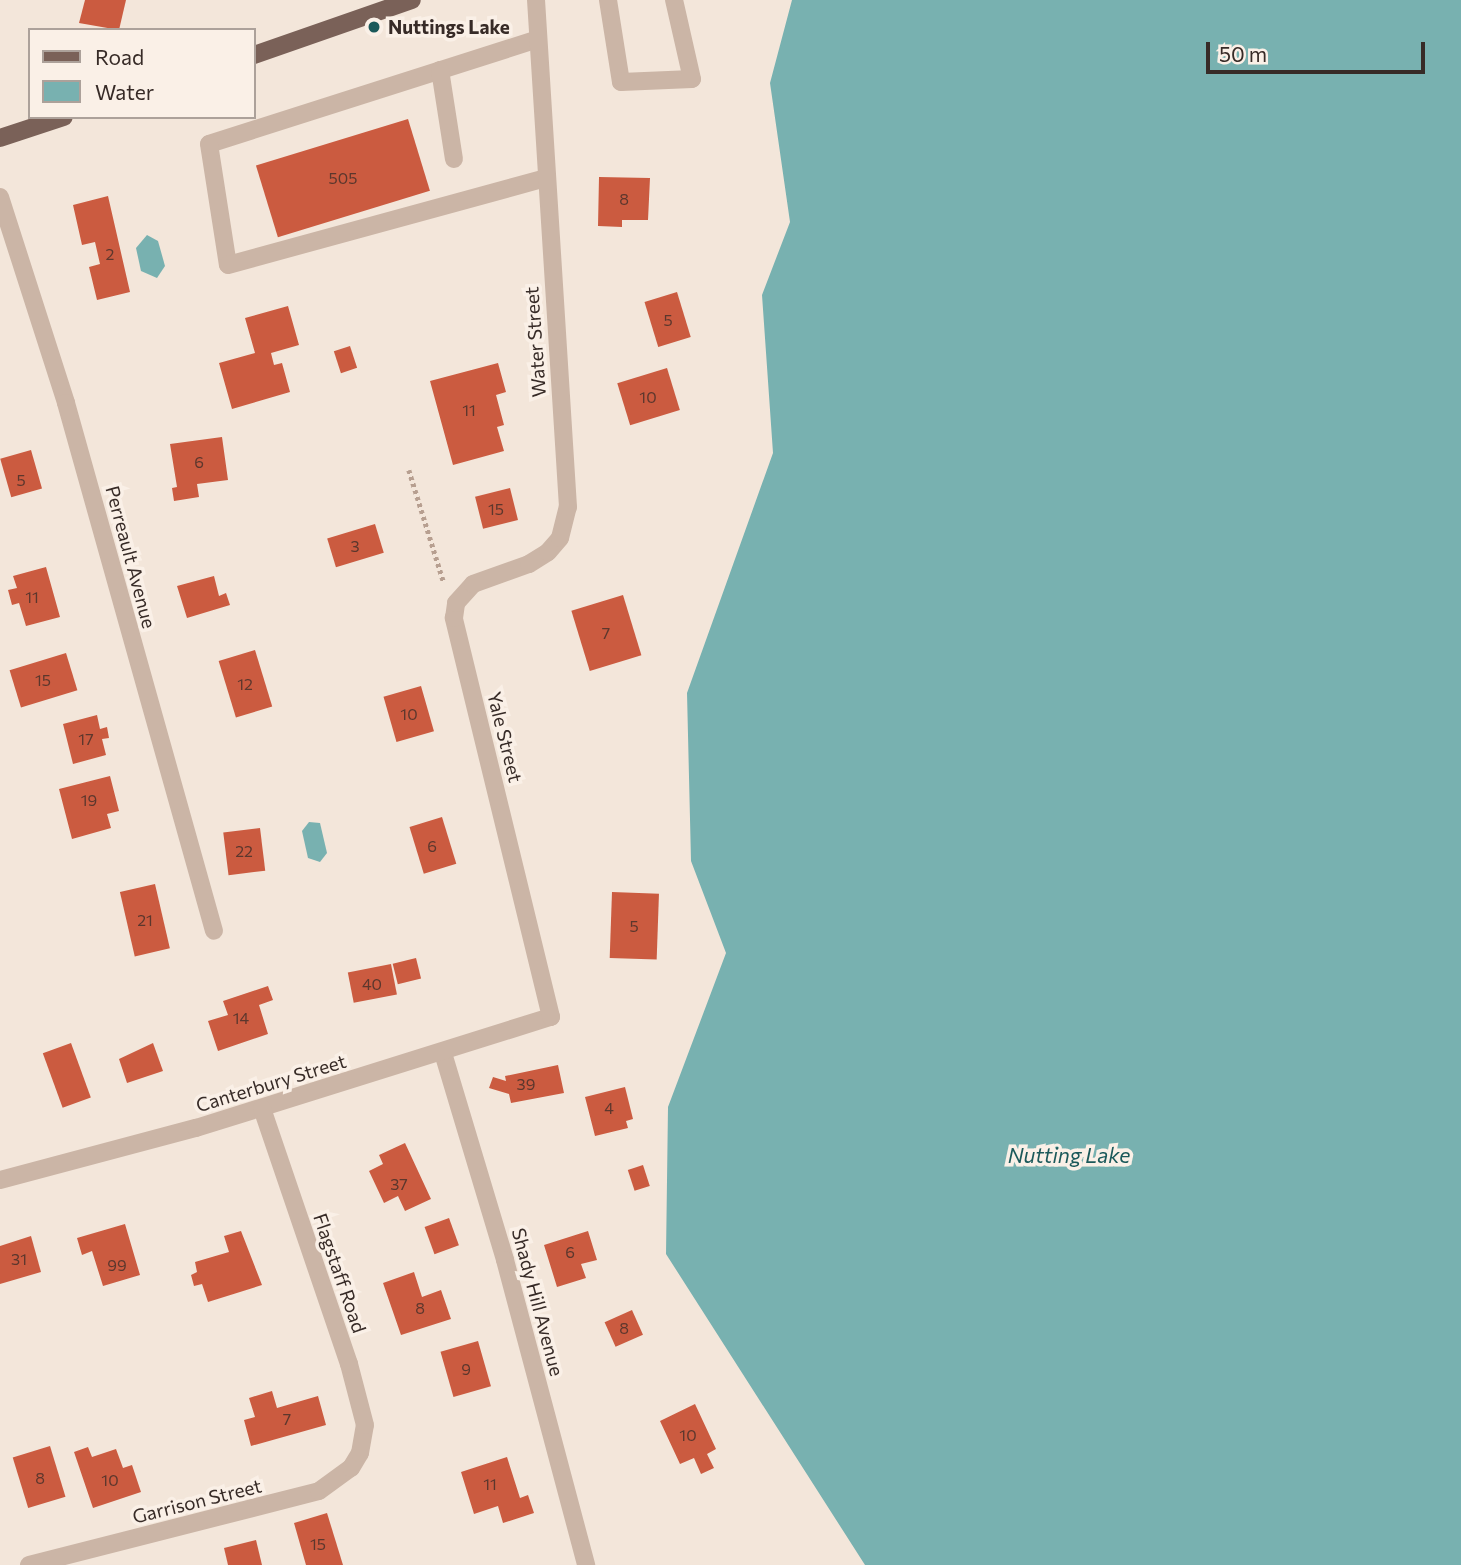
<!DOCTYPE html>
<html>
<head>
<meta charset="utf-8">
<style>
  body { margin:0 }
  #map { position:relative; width:1461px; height:1565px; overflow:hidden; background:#f3e6da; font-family:Commissioner,sans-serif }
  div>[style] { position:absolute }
  .water>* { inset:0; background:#78b1b0 }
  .building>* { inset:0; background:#cb5b40; transform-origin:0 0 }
  .path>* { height:4.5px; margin-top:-2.25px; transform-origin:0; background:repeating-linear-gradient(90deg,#b79f90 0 3.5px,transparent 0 7px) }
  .minor>* { height:18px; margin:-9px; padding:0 9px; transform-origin:9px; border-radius:9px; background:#cbb5a6 }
  .major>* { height:18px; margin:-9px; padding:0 9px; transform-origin:9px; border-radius:9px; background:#7a6158 }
  .dots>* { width:19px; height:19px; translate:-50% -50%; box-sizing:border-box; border:4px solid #faf0e7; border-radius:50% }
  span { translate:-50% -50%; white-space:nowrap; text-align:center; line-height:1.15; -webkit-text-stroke:7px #faf0e7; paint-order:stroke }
  .number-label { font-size:16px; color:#5c372d }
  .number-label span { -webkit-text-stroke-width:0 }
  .poi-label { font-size:19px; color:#372b27; font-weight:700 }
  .left { translate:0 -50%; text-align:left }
  .street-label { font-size:19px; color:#372b27 }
  .water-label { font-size:21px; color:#1b595a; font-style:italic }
  .legend { position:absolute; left:28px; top:28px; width:228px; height:91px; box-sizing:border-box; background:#faf0e7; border:2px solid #aca19a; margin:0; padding:9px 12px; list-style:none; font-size:21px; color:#372b27 }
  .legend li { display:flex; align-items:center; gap:14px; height:35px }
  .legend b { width:35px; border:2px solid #aca19a }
  .scale { position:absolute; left:1206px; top:42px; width:219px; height:32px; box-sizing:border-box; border:4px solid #372b27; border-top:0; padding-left:9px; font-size:21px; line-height:24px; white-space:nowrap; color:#372b27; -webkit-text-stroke:5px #faf0e7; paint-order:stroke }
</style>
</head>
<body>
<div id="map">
  <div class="water">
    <div style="clip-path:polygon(792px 0,1461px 0,1461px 1565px,865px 1565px,666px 1254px,668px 1107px,726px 953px,691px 861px,687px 693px,773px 453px,762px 295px,790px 222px,770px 83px)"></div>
    <div style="clip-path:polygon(147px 235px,158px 241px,165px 266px,157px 278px,141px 271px,136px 248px)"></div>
    <div style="clip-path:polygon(309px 822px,320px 823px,327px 853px,320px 862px,308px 858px,302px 831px)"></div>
  </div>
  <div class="building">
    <div style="clip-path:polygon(85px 0,126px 0,119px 30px,79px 23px)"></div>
    <div style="left:408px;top:119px;width:75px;height:159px;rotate:73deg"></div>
    <div style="clip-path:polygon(599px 177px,650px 178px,648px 220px,622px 220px,622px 227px,598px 226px)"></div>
    <div style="clip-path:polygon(108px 196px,130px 292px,97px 300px,89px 267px,100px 264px,95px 242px,82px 245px,73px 205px)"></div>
    <div style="left:677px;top:292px;width:47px;height:34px;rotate:73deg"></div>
    <div style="clip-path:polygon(288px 306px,299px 345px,271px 353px,274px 365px,282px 363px,290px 392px,232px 409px,219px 363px,255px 353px,245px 318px)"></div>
    <div style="left:350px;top:346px;width:23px;height:17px;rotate:72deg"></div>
    <div style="clip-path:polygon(498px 363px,506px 392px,496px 395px,504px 425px,497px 427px,504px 451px,453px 465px,430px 381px)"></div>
    <div style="left:667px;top:368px;width:44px;height:52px;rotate:73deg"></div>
    <div style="clip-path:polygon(222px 437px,228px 480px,197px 484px,199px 497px,174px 501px,172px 488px,177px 487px,170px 444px)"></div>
    <div style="left:31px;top:450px;width:40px;height:32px;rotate:74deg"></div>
    <div style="left:510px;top:488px;width:33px;height:36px;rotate:76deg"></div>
    <div style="left:375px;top:524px;width:30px;height:50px;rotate:73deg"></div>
    <div style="clip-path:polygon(46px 567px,60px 617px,26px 626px,19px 603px,12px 605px,8px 590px,17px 588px,13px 576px)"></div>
    <div style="clip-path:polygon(214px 576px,219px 596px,226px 593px,230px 605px,187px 618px,177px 586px)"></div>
    <div style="left:623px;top:595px;width:63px;height:54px;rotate:73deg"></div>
    <div style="left:255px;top:650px;width:59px;height:38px;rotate:73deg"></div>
    <div style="left:66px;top:653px;width:39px;height:59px;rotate:73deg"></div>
    <div style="left:421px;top:686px;width:47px;height:39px;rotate:74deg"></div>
    <div style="clip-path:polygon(97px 715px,100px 729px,107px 727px,109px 738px,102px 739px,106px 755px,73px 764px,63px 724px)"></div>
    <div style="clip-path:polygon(110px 776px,119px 811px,107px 814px,111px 828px,72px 839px,59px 789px)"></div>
    <div style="left:442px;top:817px;width:49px;height:34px;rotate:73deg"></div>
    <div style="left:260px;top:828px;width:43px;height:37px;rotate:83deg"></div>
    <div style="left:155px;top:884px;width:66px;height:36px;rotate:77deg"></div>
    <div style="left:612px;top:892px;width:47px;height:66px;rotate:2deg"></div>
    <div style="left:416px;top:958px;width:21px;height:24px;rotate:76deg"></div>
    <div style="left:391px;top:964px;width:31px;height:44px;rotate:79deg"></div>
    <div style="clip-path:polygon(268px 986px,273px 1000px,259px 1005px,268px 1034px,218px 1051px,208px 1021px,228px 1015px,223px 1001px)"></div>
    <div style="left:71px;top:1043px;width:58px;height:30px;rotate:70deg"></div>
    <div style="clip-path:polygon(153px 1043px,163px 1071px,127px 1083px,119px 1059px)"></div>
    <div style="clip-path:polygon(558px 1065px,564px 1093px,511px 1103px,509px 1094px,489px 1088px,493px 1077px,506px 1081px,505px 1076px)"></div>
    <div style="clip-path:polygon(625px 1087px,633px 1119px,626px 1121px,628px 1128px,595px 1136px,585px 1097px)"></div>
    <div style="clip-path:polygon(405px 1143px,431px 1199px,405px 1211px,398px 1196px,384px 1203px,369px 1171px,383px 1164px,379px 1155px)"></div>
    <div style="left:643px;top:1165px;width:22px;height:16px;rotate:72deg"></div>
    <div style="left:449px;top:1218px;width:29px;height:26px;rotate:70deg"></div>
    <div style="clip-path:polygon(125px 1224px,140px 1275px,103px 1286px,92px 1251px,82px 1255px,77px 1238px)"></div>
    <div style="clip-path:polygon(241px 1231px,262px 1285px,208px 1302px,202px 1284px,194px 1286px,191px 1275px,197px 1272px,195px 1262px,229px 1252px,224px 1236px)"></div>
    <div style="clip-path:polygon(588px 1231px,597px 1260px,581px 1264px,586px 1278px,557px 1287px,544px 1245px)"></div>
    <div style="clip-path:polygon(31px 1236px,41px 1272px,0 1284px,0 1246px)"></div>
    <div style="clip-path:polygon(414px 1272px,422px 1297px,441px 1290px,451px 1319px,401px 1335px,383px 1283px)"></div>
    <div style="left:632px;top:1310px;width:27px;height:30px;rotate:66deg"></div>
    <div style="left:478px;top:1341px;width:47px;height:39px;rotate:74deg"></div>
    <div style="clip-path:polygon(272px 1391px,277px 1408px,318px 1396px,326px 1425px,251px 1446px,244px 1420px,255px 1417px,249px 1398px)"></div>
    <div style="clip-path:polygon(695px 1404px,716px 1449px,707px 1454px,714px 1468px,701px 1474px,694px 1458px,680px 1464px,660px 1421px)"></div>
    <div style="left:50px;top:1446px;width:53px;height:39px;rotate:73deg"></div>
    <div style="clip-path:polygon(88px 1447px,92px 1457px,116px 1449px,123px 1468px,132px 1465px,141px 1492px,93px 1508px,74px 1452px)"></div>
    <div style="clip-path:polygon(507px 1457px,520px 1498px,528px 1495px,534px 1513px,503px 1523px,498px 1506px,474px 1514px,461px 1472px)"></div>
    <div style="clip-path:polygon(327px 1513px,343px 1565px,306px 1565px,294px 1523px)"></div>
    <div style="clip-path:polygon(256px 1540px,262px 1565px,228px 1565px,224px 1548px)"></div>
  </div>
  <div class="path">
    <div style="left:409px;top:470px;width:118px;rotate:72.8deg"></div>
  </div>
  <div class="minor">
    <div style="left:608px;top:0;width:83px;rotate:81deg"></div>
    <div style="left:621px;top:82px;width:71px;rotate:-2.4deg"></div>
    <div style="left:692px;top:79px;width:81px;rotate:-102.8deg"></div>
    <div style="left:538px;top:39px;width:345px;rotate:162.3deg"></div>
    <div style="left:209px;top:144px;width:122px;rotate:81.1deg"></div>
    <div style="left:228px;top:265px;width:329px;rotate:-15.3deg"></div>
    <div style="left:440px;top:70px;width:90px;rotate:81.1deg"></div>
    <div style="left:0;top:197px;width:216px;rotate:72.2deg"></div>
    <div style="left:66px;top:403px;width:548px;rotate:74.34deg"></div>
    <div style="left:443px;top:1053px;width:216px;rotate:73.3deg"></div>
    <div style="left:505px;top:1260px;width:316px;rotate:75.1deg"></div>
    <div style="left:0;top:1180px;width:203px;rotate:-14.9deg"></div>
    <div style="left:196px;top:1128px;width:372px;rotate:-17.4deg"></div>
    <div style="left:551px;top:1017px;width:411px;rotate:-103.7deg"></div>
    <div style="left:454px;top:618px;width:15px;rotate:-82deg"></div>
    <div style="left:456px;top:603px;width:25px;rotate:-48deg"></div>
    <div style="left:473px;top:584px;width:59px;rotate:-19.7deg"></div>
    <div style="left:529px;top:564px;width:22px;rotate:-32deg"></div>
    <div style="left:548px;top:552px;width:18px;rotate:-49deg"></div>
    <div style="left:560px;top:538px;width:32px;rotate:-76deg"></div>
    <div style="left:568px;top:507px;width:508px;rotate:-93.61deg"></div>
    <div style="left:29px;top:1565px;width:299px;rotate:-14.3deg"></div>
    <div style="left:319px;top:1491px;width:39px;rotate:-36deg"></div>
    <div style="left:351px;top:1468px;width:17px;rotate:-59deg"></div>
    <div style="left:360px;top:1453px;width:28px;rotate:-80deg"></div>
    <div style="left:365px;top:1425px;width:63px;rotate:-104.7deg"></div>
    <div style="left:349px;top:1364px;width:270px;rotate:-108.8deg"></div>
  </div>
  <div class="major">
    <div style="left:254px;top:55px;width:167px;rotate:-19.2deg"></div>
    <div style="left:0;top:138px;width:67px;rotate:-18.2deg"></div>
  </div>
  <div class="dots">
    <div style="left:374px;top:27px;background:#1b595a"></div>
  </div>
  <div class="number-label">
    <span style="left:343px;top:178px">505</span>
    <span style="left:624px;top:199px">8</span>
    <span style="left:110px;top:254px">2</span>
    <span style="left:668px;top:320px">5</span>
    <span style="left:648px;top:397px">10</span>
    <span style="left:469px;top:410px">11</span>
    <span style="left:199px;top:462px">6</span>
    <span style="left:21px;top:480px">5</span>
    <span style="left:496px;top:509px">15</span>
    <span style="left:355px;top:546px">3</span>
    <span style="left:32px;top:597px">11</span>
    <span style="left:606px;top:633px">7</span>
    <span style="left:43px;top:680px">15</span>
    <span style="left:245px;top:684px">12</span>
    <span style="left:409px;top:714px">10</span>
    <span style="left:86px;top:739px">17</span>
    <span style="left:89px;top:800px">19</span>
    <span style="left:432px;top:846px">6</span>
    <span style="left:244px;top:851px">22</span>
    <span style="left:145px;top:920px">21</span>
    <span style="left:634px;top:926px">5</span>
    <span style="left:372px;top:984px">40</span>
    <span style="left:241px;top:1018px">14</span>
    <span style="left:526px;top:1084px">39</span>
    <span style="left:609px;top:1108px">4</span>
    <span style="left:399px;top:1184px">37</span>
    <span style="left:570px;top:1252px">6</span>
    <span style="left:19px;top:1259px">31</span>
    <span style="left:117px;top:1265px">99</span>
    <span style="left:420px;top:1308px">8</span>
    <span style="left:624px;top:1328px">8</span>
    <span style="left:466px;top:1369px">9</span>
    <span style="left:287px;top:1419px">7</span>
    <span style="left:688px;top:1435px">10</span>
    <span style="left:40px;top:1478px">8</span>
    <span style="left:110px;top:1480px">10</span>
    <span style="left:490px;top:1484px">11</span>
    <span style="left:318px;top:1544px">15</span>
  </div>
  <div class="poi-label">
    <span class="left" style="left:388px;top:27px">Nuttings Lake</span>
  </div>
  <div class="street-label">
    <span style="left:535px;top:342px;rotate:-94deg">Water Street</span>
    <span style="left:131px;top:557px;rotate:75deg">Perreault Avenue</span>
    <span style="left:505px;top:737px;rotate:76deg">Yale Street</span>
    <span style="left:271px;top:1083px;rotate:-17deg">Canterbury Street</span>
    <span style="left:340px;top:1273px;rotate:71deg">Flagstaff Road</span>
    <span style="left:538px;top:1302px;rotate:75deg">Shady Hill Avenue</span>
    <span style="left:197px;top:1501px;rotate:-14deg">Garrison Street</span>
  </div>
  <div class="water-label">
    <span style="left:1069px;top:1155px">Nutting Lake</span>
  </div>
  <ul class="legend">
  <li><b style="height:9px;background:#7a6158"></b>Road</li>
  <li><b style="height:19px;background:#78b1b0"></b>Water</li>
  </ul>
  <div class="scale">50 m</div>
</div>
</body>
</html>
